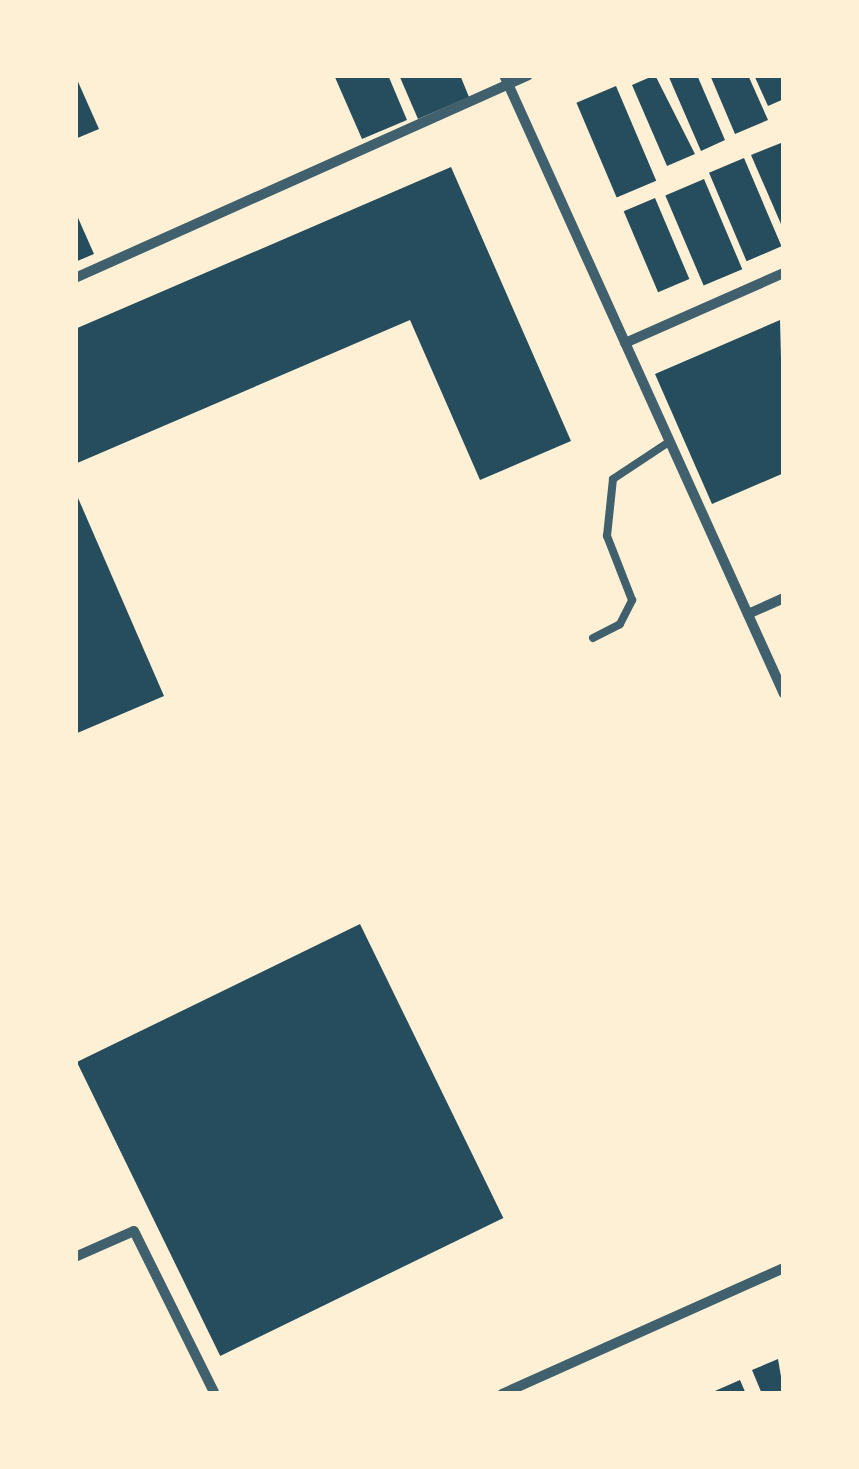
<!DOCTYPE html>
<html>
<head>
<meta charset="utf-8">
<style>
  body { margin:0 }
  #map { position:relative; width:859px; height:1469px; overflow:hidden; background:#fdf0d5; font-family:"Public Sans",sans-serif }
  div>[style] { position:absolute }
  .building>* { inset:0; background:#264d5e; transform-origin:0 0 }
  .service>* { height:8px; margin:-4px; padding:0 4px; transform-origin:4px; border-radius:4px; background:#3f606c }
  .minor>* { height:10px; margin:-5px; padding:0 5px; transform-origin:5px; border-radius:5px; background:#3f606c }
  span { translate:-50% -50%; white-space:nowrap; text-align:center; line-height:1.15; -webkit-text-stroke:10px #fdf0d5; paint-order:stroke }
  .frame { position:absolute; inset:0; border:78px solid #fdf0d5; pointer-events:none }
</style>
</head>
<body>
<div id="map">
  <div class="building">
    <div style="clip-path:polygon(75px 75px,99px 129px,75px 139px)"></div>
    <div style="clip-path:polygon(334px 75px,388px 75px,407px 120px,362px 139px)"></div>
    <div style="clip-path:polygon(399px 75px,460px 75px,469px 97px,418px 119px)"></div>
    <div style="clip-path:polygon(655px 75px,695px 154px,667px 166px,632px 85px)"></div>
    <div style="clip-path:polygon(668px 75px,697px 75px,725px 140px,701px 151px)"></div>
    <div style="clip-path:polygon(710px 75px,748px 75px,768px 120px,735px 134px)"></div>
    <div style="clip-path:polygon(754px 75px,784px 75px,784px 99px,768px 106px)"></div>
    <div style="left:616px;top:86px;width:103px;height:43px;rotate:67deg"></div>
    <div style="clip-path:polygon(781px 143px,784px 151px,784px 231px,751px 155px)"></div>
    <div style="left:744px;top:158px;width:96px;height:38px;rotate:67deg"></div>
    <div style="clip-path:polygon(451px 167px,571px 441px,480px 480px,410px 320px,75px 464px,75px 329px)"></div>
    <div style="left:704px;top:179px;width:98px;height:42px;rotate:67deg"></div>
    <div style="left:655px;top:198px;width:88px;height:34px;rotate:67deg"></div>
    <div style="clip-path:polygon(75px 211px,94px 254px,75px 262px)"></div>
    <div style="clip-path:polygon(780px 320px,784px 473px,712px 504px,655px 374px)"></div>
    <div style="clip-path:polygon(75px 491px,164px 696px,75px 734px)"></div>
    <div style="left:360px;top:924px;width:327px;height:315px;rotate:64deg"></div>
    <div style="clip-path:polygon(778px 1359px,784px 1394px,762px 1394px,752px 1370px)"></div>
    <div style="clip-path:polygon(740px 1380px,746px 1394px,708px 1394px)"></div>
  </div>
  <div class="service">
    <div style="left:593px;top:638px;width:30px;rotate:-27deg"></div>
    <div style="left:620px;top:624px;width:27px;rotate:-63deg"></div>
    <div style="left:632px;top:600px;width:69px;rotate:-111.3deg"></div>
    <div style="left:607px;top:536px;width:57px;rotate:-84deg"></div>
    <div style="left:613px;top:479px;width:67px;rotate:-33.5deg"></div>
  </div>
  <div class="minor">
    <div style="left:504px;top:75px;width:679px;rotate:65.66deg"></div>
    <div style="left:75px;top:278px;width:496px;rotate:-24.1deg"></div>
    <div style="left:625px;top:343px;width:174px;rotate:-23.8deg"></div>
    <div style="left:748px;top:614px;width:39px;rotate:-24deg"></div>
    <div style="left:75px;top:1257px;width:64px;rotate:-23.8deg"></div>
    <div style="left:134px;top:1231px;width:182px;rotate:63.6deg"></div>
    <div style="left:502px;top:1394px;width:309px;rotate:-24.1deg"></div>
  </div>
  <div class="frame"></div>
</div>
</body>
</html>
